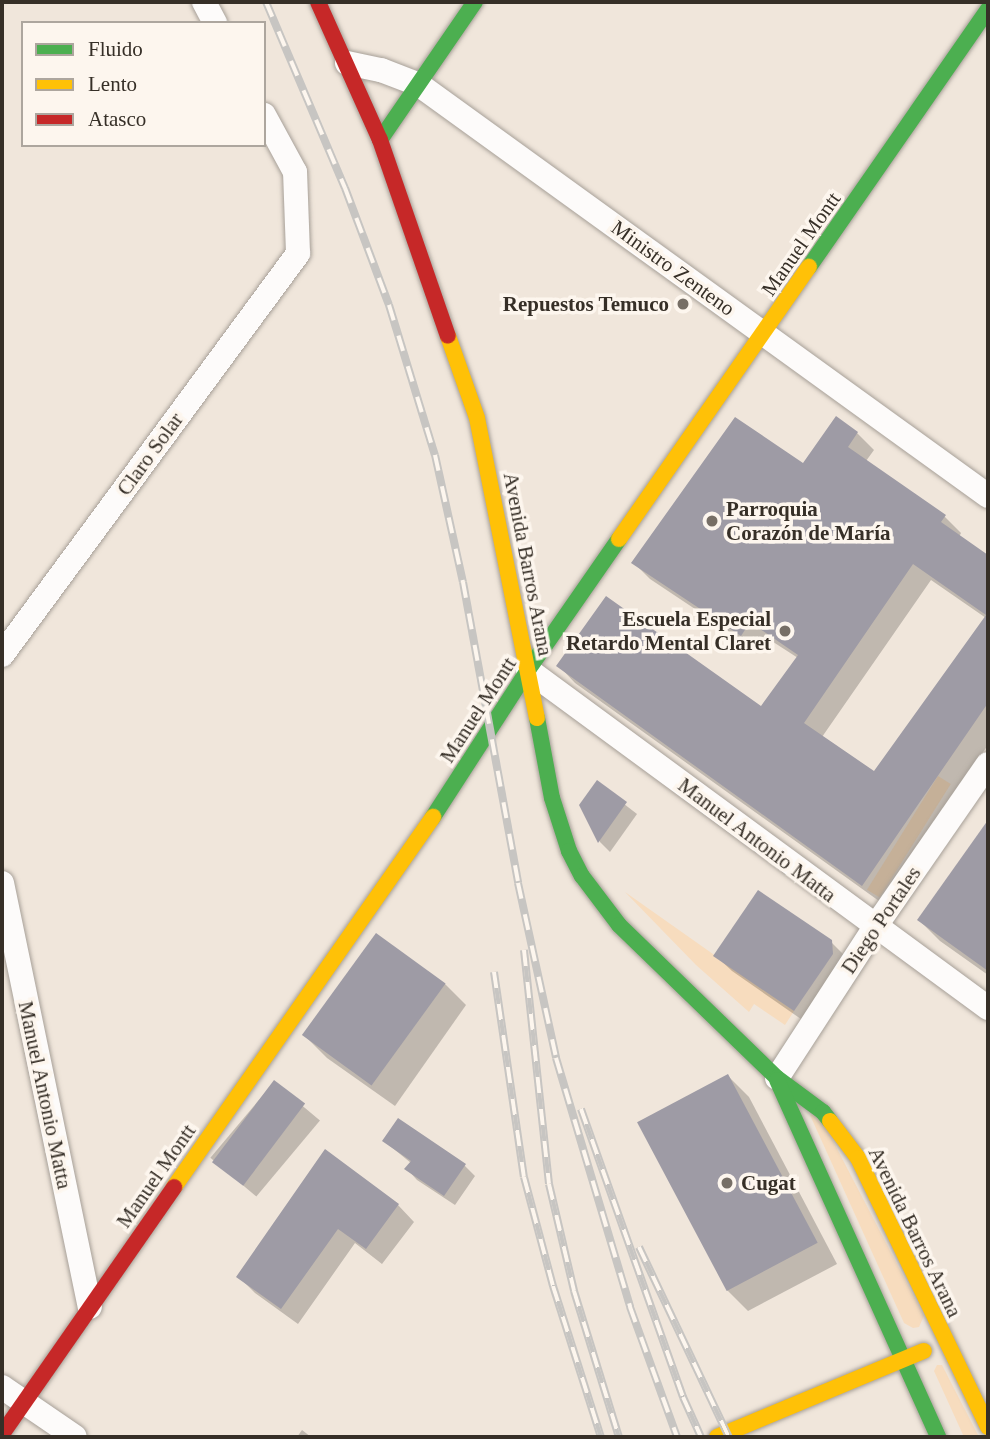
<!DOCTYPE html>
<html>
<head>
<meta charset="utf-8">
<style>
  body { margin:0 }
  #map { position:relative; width:990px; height:1439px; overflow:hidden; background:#f0e6db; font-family:"Times New Roman",serif }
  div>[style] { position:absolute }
  .green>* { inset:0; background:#f7dcbe; transform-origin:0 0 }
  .shadow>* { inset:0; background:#0003; transform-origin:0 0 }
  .building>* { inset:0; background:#9e9ba5; transform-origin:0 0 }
  .roads { filter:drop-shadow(0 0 2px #a7a098) drop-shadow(0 0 2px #a7a098) }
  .street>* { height:24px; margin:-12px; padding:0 12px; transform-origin:12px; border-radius:12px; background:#fdfbfa }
  .fast>* { height:16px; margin:-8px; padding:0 8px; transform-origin:8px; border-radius:8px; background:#4caf50 }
  .slow>* { height:16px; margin:-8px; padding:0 8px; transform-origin:8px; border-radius:8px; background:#ffc107 }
  .jam>* { height:16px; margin:-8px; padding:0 8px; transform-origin:8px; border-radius:8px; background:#c62828 }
  .rail>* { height:8px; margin-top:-4px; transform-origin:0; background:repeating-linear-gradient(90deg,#fdf6ee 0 16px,#c7c5c2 0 32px); box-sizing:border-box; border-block:2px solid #c7c5c2 }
  .dots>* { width:19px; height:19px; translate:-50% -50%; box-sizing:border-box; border:4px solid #fdf6ee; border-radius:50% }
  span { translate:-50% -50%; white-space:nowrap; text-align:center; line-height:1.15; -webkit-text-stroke:7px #fdf6ee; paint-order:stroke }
  .street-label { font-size:21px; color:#362f27 }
  .poi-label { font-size:21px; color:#362f27; font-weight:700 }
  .right { translate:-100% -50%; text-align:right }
  .left { translate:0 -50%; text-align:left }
  .frame { position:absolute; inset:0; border:4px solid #362f27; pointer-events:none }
  .legend { position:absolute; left:21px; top:21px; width:245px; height:126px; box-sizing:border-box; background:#fdf6ee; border:2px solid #ada69e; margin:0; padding:9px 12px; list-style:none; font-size:21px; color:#362f27 }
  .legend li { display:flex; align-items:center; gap:14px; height:35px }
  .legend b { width:35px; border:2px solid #ada69e }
</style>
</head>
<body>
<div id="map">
  <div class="green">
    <div style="left:938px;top:776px;width:15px;height:134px;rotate:32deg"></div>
    <div style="clip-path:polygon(625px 892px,794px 1011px,785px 1025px,754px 1004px,749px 1012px,696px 965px)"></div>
    <div style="clip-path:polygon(819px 1114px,924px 1316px,919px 1327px,913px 1328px,904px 1323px,810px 1115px)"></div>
    <div style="clip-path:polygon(937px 1365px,942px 1365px,979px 1437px,964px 1437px,934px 1371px)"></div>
  </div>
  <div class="shadow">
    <div style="clip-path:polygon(evenodd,857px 433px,874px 450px,866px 461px,945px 517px,961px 533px,959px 537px,985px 555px,988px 551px,988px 745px,879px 901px,575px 683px,559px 666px,762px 709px,798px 658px,767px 638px,758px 651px,650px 579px,633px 562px,857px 433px,931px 580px,986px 618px,874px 774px,822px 737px,931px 580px)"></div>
    <div style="clip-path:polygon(597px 783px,637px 814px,610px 852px,600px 842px,581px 806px)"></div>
    <div style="clip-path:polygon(988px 823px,988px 975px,940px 941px,919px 920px)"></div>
    <div style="clip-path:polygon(377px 936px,445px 984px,466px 1005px,395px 1106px,327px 1058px,306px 1037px)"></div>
    <div style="clip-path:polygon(831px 942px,847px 958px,811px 1026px,732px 971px,715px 955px)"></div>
    <div style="clip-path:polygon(728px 1076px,749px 1097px,837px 1264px,748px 1311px,727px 1290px)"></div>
    <div style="left:274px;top:1082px;width:60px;height:99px;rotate:40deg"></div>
    <div style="clip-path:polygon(384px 1141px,465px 1166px,475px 1176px,455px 1205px,417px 1180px,407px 1169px,411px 1163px)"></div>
    <div style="clip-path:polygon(325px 1151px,398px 1205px,414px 1222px,382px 1264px,355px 1243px,298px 1324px,255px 1293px,239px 1277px)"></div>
    <div style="clip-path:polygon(302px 1430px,311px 1437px,297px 1437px)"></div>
  </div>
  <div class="building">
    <div style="clip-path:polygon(evenodd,836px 416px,858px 432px,848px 447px,946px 515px,941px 522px,988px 555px,988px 703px,862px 886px,556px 666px,606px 596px,761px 706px,798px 655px,750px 622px,741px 636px,631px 563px,735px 417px,803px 463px,836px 416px,913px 564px,986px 615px,874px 771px,804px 723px,913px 564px)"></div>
    <div style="clip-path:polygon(597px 780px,627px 802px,598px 843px,579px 805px)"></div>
    <div style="clip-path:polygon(988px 820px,988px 971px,917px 920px)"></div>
    <div style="clip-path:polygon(758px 890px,832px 940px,833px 954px,794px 1011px,713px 956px)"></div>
    <div style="left:376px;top:933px;width:86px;height:126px;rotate:36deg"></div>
    <div style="left:728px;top:1074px;width:191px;height:103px;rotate:62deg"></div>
    <div style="left:274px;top:1080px;width:39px;height:103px;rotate:37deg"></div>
    <div style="clip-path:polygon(398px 1118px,466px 1164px,444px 1196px,404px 1169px,411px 1161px,382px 1141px)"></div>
    <div style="clip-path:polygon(325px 1149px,399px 1204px,366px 1249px,338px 1229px,281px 1309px,236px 1277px)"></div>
  </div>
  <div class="roads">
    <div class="street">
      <div style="left:204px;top:2px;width:24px;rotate:62deg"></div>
      <div style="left:347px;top:63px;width:35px;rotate:12deg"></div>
      <div style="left:381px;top:70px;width:40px;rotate:21deg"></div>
      <div style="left:418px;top:84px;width:703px;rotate:35.86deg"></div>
      <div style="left:2px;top:655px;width:499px;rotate:-53.6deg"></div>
      <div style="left:298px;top:253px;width:81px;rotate:-92.1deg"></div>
      <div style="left:295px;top:172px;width:65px;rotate:-118.5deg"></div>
      <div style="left:528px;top:670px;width:571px;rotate:36.31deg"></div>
      <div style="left:2px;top:883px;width:433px;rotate:78.3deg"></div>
      <div style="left:777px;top:1078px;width:180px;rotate:-57deg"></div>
      <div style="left:875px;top:927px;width:198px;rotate:-55.3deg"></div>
      <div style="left:2px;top:1387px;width:88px;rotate:34.4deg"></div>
    </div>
    <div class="fast">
      <div style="left:380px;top:140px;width:168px;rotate:-55.5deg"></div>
      <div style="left:809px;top:267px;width:314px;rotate:-55.2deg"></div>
      <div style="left:537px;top:718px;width:81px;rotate:79.4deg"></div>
      <div style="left:552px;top:798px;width:56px;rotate:72.2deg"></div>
      <div style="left:569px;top:851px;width:28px;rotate:63deg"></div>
      <div style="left:582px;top:876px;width:61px;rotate:52.9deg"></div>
      <div style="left:619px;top:925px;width:220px;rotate:44.1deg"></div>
      <div style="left:777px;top:1078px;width:57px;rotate:36.5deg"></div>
      <div style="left:823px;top:1112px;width:11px;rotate:52deg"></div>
      <div style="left:433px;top:817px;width:175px;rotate:-57.1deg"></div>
      <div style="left:528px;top:670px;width:160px;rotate:-55.2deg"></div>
      <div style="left:777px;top:1080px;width:392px;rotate:65.7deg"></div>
    </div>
    <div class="slow">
      <div style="left:448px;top:336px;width:87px;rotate:70.5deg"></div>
      <div style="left:477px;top:418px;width:306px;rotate:78.7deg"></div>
      <div style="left:619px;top:539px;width:332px;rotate:-55.1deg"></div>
      <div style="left:830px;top:1121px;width:46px;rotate:52.9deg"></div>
      <div style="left:858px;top:1158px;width:299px;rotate:64.2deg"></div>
      <div style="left:174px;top:1187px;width:452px;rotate:-55deg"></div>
      <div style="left:717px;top:1437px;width:224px;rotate:-22.6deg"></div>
    </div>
    <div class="jam">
      <div style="left:318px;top:2px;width:151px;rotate:65.8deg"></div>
      <div style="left:380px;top:140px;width:207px;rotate:70.9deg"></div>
      <div style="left:2px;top:1434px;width:301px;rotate:-55.1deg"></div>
    </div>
  </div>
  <div class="rail">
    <div style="left:266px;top:2px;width:202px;rotate:67deg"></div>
    <div style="left:345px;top:188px;width:125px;rotate:69.4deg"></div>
    <div style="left:389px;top:305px;width:157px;rotate:73deg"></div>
    <div style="left:435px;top:455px;width:130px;rotate:77.6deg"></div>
    <div style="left:463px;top:582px;width:306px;rotate:79.6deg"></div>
    <div style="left:518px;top:883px;width:179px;rotate:77.7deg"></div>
    <div style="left:556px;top:1058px;width:260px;rotate:73.4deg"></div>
    <div style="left:630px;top:1307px;width:138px;rotate:70.1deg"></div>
    <div style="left:524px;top:950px;width:235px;rotate:83.9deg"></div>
    <div style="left:549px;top:1184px;width:110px;rotate:76.8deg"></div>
    <div style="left:574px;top:1291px;width:153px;rotate:72.9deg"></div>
    <div style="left:494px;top:972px;width:207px;rotate:81.7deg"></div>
    <div style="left:524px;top:1177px;width:113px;rotate:75.1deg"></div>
    <div style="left:553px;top:1286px;width:158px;rotate:72.4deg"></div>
    <div style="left:581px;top:1109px;width:306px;rotate:70.5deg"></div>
    <div style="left:683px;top:1397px;width:44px;rotate:65.8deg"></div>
    <div style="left:639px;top:1247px;width:210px;rotate:64.7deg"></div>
  </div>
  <div class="dots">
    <div style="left:683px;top:304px;background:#776f66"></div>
    <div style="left:712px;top:521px;background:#776f66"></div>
    <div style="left:785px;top:631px;background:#776f66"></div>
    <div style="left:727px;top:1183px;background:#776f66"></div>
  </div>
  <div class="street-label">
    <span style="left:801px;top:244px;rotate:-55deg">Manuel Montt</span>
    <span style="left:673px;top:268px;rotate:36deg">Ministro Zenteno</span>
    <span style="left:150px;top:454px;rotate:-54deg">Claro Solar</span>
    <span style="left:528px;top:564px;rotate:79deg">Avenida Barros Arana</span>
    <span style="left:478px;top:710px;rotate:-57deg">Manuel Montt</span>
    <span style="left:757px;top:840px;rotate:37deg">Manuel Antonio Matta</span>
    <span style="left:881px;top:920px;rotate:-56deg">Diego Portales</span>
    <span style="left:45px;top:1095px;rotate:78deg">Manuel Antonio Matta</span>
    <span style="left:156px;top:1176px;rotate:-55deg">Manuel Montt</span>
    <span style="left:915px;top:1232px;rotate:64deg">Avenida Barros Arana</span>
  </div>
  <div class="poi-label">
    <span class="right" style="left:669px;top:304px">Repuestos Temuco</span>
    <span class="left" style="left:726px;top:521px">Parroquia<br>Corazón de María</span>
    <span class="right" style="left:771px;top:631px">Escuela Especial<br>Retardo Mental Claret</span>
    <span class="left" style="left:741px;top:1183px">Cugat</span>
  </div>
  <div class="frame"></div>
  <ul class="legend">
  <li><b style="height:9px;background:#4caf50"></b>Fluido</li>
  <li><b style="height:9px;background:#ffc107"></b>Lento</li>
  <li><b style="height:9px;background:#c62828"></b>Atasco</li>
  </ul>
</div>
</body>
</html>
